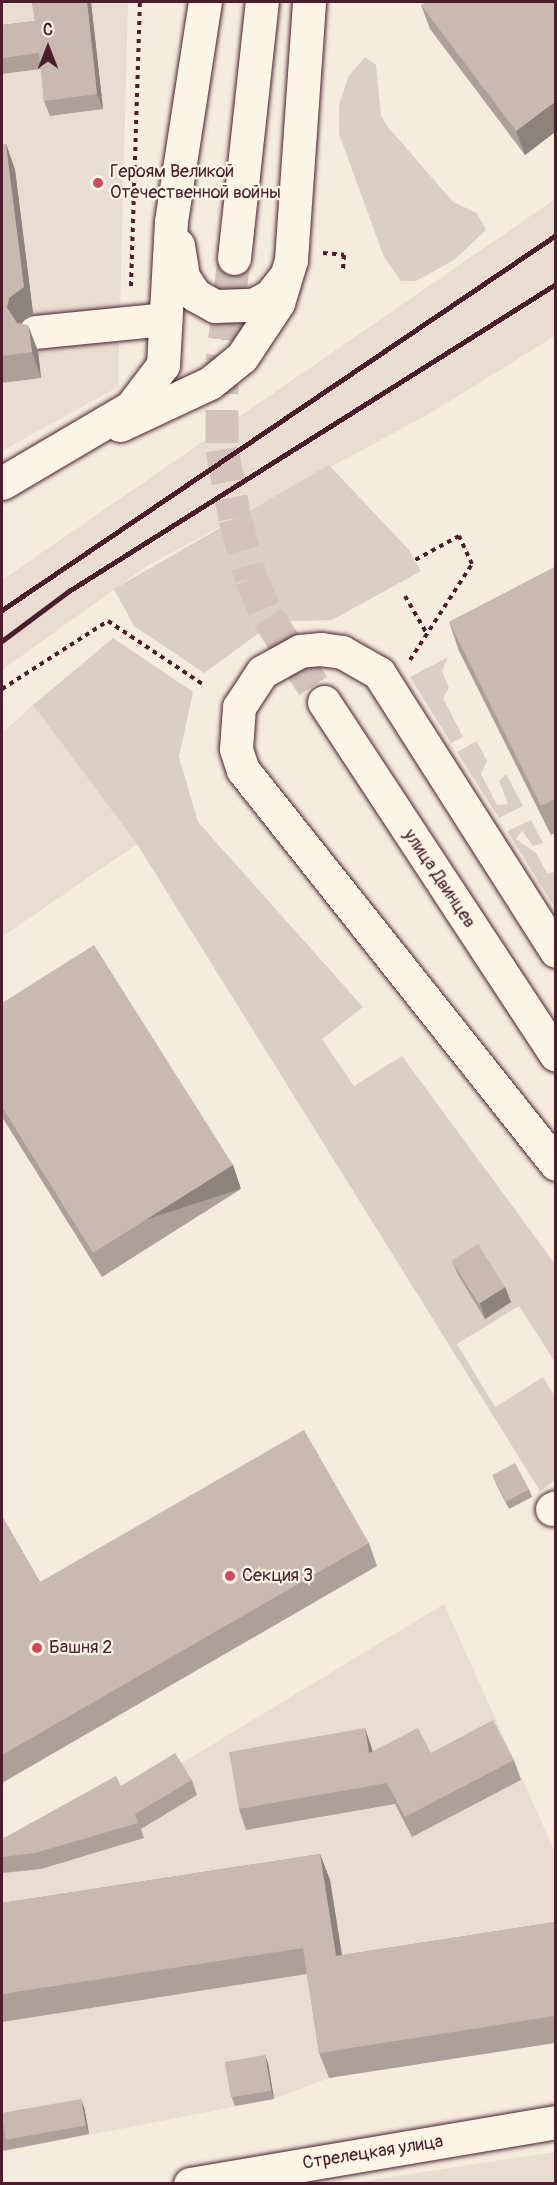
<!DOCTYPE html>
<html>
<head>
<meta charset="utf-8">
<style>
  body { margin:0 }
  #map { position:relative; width:557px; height:2185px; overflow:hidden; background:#f5ecde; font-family:Pangolin,sans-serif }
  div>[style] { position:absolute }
  .built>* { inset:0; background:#e8ddd0 }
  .green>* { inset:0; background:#dbcec4 }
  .minor-tunnel>* { height:33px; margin-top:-16.5px; transform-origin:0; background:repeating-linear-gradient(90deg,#d3c3ba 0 33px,transparent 0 49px) }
  .path>* { height:4px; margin-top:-2px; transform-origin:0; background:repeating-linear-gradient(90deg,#4a1f2b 0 4.5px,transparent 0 9px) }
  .roads { filter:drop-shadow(0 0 2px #4a1f2b) drop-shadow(0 0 2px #4a1f2b) }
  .minor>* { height:33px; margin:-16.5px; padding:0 16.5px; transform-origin:16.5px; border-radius:16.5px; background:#fcf5e5 }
  .rail>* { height:4.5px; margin:-2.25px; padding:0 2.25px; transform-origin:2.25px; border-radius:2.25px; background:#4a1f2b }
  .wall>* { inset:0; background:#ae9f98 }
  .shaded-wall>* { inset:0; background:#8d827c; transform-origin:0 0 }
  .building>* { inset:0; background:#cab9b1; transform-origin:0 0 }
  .dots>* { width:16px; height:16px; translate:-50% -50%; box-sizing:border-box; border:3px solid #fcf5e5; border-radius:50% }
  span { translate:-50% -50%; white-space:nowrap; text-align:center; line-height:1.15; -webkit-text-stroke:4.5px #fcf5e5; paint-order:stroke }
  .poi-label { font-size:18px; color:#4a1f2b }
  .left { translate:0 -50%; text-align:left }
  .street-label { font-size:18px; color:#4a1f2b }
  .frame { position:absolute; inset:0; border:3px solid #4a1f2b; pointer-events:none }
  .north { position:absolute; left:18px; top:18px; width:60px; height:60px; -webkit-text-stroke:4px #fcf5e5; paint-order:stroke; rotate:0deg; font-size:16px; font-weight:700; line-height:24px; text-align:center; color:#4a1f2b }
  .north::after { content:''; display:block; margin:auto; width:21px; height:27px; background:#4a1f2b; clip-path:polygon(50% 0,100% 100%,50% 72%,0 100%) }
</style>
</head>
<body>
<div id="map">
  <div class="built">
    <div style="clip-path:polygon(2px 2px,128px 2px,118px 387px,2px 451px)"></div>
    <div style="clip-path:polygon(555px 199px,555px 336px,427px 415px,147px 566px,2px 670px,2px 580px)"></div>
    <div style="clip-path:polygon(33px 705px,137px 844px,2px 937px,2px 733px)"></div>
    <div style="clip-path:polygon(444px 1604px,555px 1852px,555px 2043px,329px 2078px,274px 2099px,2px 2152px,2px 1855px,131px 1794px)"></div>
    <div style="clip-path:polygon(555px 2152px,555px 2183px,352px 2183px,508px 2159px)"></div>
  </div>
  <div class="green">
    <div style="clip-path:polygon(365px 57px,376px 65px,381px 116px,388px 127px,453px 202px,477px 213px,486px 230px,454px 260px,416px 281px,401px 281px,384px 257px,339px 134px,339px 105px,348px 77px)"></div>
    <div style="clip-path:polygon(329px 465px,409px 550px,421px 571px,332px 620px,292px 621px,266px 628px,204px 673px,134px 626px,114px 589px)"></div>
    <div style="clip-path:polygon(113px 638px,193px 692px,179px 757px,198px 822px,363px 1007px,322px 1039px,354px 1086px,402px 1056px,555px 1264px,555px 1362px,519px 1306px,457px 1344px,495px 1407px,543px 1377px,555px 1397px,555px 1480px,540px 1491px,137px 844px,33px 705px)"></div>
    <div style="clip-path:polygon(448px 657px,442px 671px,449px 688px,443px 698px,463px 737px,451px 743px,410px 677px)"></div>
    <div style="clip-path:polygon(477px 741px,487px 761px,481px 774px,497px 805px,508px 804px,499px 781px,506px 774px,523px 806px,499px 818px,457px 752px)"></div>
    <div style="clip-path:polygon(531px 820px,543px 843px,533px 846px,522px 831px,516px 839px,536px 853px,547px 873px,555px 872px,555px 908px,507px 831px)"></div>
  </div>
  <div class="minor-tunnel">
    <div style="left:234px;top:258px;width:104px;rotate:96.6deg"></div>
    <div style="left:222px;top:361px;width:88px;rotate:90deg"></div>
    <div style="left:222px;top:449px;width:70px;rotate:79.3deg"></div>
    <div style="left:235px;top:518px;width:62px;rotate:75.1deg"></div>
    <div style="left:251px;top:578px;width:43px;rotate:66.4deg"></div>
    <div style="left:268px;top:617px;width:102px;rotate:56.6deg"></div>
  </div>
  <div class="path">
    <div style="left:323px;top:253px;width:21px;rotate:5deg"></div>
    <div style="left:344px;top:255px;width:14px;rotate:94deg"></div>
    <div style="left:131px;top:286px;width:284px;rotate:-88.2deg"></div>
    <div style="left:405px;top:596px;width:44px;rotate:59.9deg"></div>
    <div style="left:410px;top:660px;width:114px;rotate:-57.1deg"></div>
    <div style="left:472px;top:564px;width:31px;rotate:-115deg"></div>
    <div style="left:459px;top:536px;width:50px;rotate:151.4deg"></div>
    <div style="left:2px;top:689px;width:126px;rotate:-32.7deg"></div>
    <div style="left:108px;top:621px;width:115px;rotate:33.7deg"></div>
  </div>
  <div class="roads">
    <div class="minor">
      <div style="left:178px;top:245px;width:32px;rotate:81deg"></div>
      <div style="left:183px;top:277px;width:22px;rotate:56deg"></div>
      <div style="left:195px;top:295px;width:23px;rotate:29deg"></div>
      <div style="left:215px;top:306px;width:38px;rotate:-2deg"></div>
      <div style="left:253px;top:305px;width:19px;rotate:-28deg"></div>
      <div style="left:270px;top:296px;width:23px;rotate:-52deg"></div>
      <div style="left:234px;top:258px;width:258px;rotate:-83.8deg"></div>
      <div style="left:35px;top:332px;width:131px;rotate:-5.7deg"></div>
      <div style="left:120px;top:425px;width:99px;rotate:-25deg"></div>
      <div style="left:210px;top:383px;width:41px;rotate:-39.1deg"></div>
      <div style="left:242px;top:357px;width:65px;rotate:-56.3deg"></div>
      <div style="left:278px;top:303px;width:45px;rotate:-73.2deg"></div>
      <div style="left:291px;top:260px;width:259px;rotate:-86deg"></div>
      <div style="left:2px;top:483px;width:150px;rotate:-30.5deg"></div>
      <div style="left:131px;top:407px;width:53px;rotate:-52.7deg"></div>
      <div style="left:163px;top:365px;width:144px;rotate:-86.8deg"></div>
      <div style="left:171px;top:221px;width:222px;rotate:-81.2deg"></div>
      <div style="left:324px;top:702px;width:422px;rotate:56.7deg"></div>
      <div style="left:556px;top:951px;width:330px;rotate:-122.5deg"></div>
      <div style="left:379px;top:673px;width:43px;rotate:-150.4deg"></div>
      <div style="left:342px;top:652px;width:21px;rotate:-172deg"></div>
      <div style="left:321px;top:649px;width:21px;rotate:175deg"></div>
      <div style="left:300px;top:651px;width:43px;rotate:151.1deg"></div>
      <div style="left:262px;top:672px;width:42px;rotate:123.3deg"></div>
      <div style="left:239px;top:707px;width:42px;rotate:94.1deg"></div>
      <div style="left:236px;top:749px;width:22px;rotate:72deg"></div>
      <div style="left:243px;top:770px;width:503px;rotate:51.54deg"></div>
      <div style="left:552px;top:1509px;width:4px;rotate:-27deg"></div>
      <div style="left:190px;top:2184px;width:371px;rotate:-9.6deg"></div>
    </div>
  </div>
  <div class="rail">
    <div style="left:2px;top:610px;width:669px;rotate:-34.09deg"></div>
    <div style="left:2px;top:641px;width:84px;rotate:-36.7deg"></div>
    <div style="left:69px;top:591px;width:576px;rotate:-32.23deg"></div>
  </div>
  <div class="wall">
    <div style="clip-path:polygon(32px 2px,91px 2px,103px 109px,50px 116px,44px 101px,41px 69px,2px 74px,2px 25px,35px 21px)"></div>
    <div style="clip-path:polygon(555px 2px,555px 132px,525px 155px,430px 29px,421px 5px)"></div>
    <div style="clip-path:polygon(6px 144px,15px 170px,33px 313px,19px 323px,38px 351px,41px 378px,2px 383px,2px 145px)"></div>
    <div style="clip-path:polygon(555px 567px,555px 833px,551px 835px,459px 651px,449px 622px)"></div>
    <div style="clip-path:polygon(2px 1003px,233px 1165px,241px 1189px,102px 1277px,2px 1117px)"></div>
    <div style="clip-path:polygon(452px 1260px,505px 1287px,511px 1302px,485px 1319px,458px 1275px)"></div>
    <div style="clip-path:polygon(493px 1476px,529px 1489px,532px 1497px,509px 1509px,496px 1484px)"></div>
    <div style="clip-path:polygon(2px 1516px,40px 1582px,369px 1543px,377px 1566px,2px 1783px)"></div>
    <div style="clip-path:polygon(365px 1728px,373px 1752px,431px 1753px,514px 1760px,521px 1780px,412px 1837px,395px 1804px,246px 1830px,239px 1809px)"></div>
    <div style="clip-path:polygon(192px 1780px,197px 1795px,141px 1829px,144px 1838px,41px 1869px,2px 1873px,2px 1839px,121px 1786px)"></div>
    <div style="clip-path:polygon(320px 1854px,330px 1880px,342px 1955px,555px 1922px,555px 2043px,329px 2078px,319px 2053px,307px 1974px,2px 2022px,2px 1903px)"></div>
    <div style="clip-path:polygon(268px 2063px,274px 2099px,235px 2106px,232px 2098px)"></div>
    <div style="clip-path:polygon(84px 2107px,89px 2134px,2px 2151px,2px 2115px)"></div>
  </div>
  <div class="shaded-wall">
    <div style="clip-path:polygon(87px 2px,91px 2px,103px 109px,97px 94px)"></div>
    <div style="clip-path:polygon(555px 102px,555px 132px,525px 155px,516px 131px)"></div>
    <div style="clip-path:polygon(6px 144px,15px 170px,33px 313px,18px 324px,7px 308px)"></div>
    <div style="clip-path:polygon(28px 325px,38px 351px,41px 378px,32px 352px)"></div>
    <div style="left:233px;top:1165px;width:25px;height:165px;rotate:72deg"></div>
    <div style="clip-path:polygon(505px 1287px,511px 1302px,485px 1319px,480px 1303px)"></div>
    <div style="clip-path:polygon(365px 1728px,372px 1749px,376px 1774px,369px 1753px)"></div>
    <div style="clip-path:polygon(320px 1854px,330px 1880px,346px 1982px,336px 1956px)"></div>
    <div style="clip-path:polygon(265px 2055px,268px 2063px,274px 2099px,271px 2090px)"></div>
    <div style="clip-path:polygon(81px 2099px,84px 2107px,89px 2134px,86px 2126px)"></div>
  </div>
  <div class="building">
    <div style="clip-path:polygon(32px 2px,87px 2px,97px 94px,44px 101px,39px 53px,2px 58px,2px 25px,35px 21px)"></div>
    <div style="clip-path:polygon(426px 2px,555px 2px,555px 102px,516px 131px,421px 5px)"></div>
    <div style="clip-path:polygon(6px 144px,24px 287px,9px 298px,7px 308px,17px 323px,28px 325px,32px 352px,2px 356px,2px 145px)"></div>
    <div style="clip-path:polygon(555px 567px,555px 801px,555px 799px,541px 806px,449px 622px)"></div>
    <div style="clip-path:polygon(94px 945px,233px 1165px,93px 1253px,2px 1107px,2px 1003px)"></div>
    <div style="left:478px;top:1244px;width:51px;height:31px;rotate:58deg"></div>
    <div style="clip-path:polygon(304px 1430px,369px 1543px,2px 1755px,2px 1516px,40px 1582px)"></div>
    <div style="left:515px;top:1463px;width:30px;height:26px;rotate:62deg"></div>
    <div style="clip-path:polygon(493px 1720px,514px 1760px,405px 1817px,387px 1783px,239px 1809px,229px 1752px,365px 1728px,369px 1753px,418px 1728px,431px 1753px)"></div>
    <div style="clip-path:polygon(175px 1753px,192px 1780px,135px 1814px,138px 1823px,35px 1853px,2px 1857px,2px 1839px,116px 1776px,121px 1786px)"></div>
    <div style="clip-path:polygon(320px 1854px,336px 1956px,555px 1922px,555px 2016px,319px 2053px,303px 1948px,2px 1994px,2px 1903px)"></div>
    <div style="left:265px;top:2055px;width:36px;height:41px;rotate:80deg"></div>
    <div style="left:81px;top:2099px;width:27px;height:81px;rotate:80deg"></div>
  </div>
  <div class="dots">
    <div style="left:98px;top:183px;background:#d1495b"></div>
    <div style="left:230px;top:1576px;background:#d1495b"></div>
    <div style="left:37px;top:1648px;background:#d1495b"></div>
  </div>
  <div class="poi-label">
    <span class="left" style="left:110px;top:183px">Героям Великой<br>Отечественной войны</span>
    <span class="left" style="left:242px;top:1576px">Секция 3</span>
    <span class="left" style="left:49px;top:1648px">Башня 2</span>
  </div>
  <div class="street-label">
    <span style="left:439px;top:879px;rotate:56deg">улица Двинцев</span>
    <span style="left:373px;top:2153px;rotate:-9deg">Стрелецкая улица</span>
  </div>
  <div class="frame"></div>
  <div class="north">С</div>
</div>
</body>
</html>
